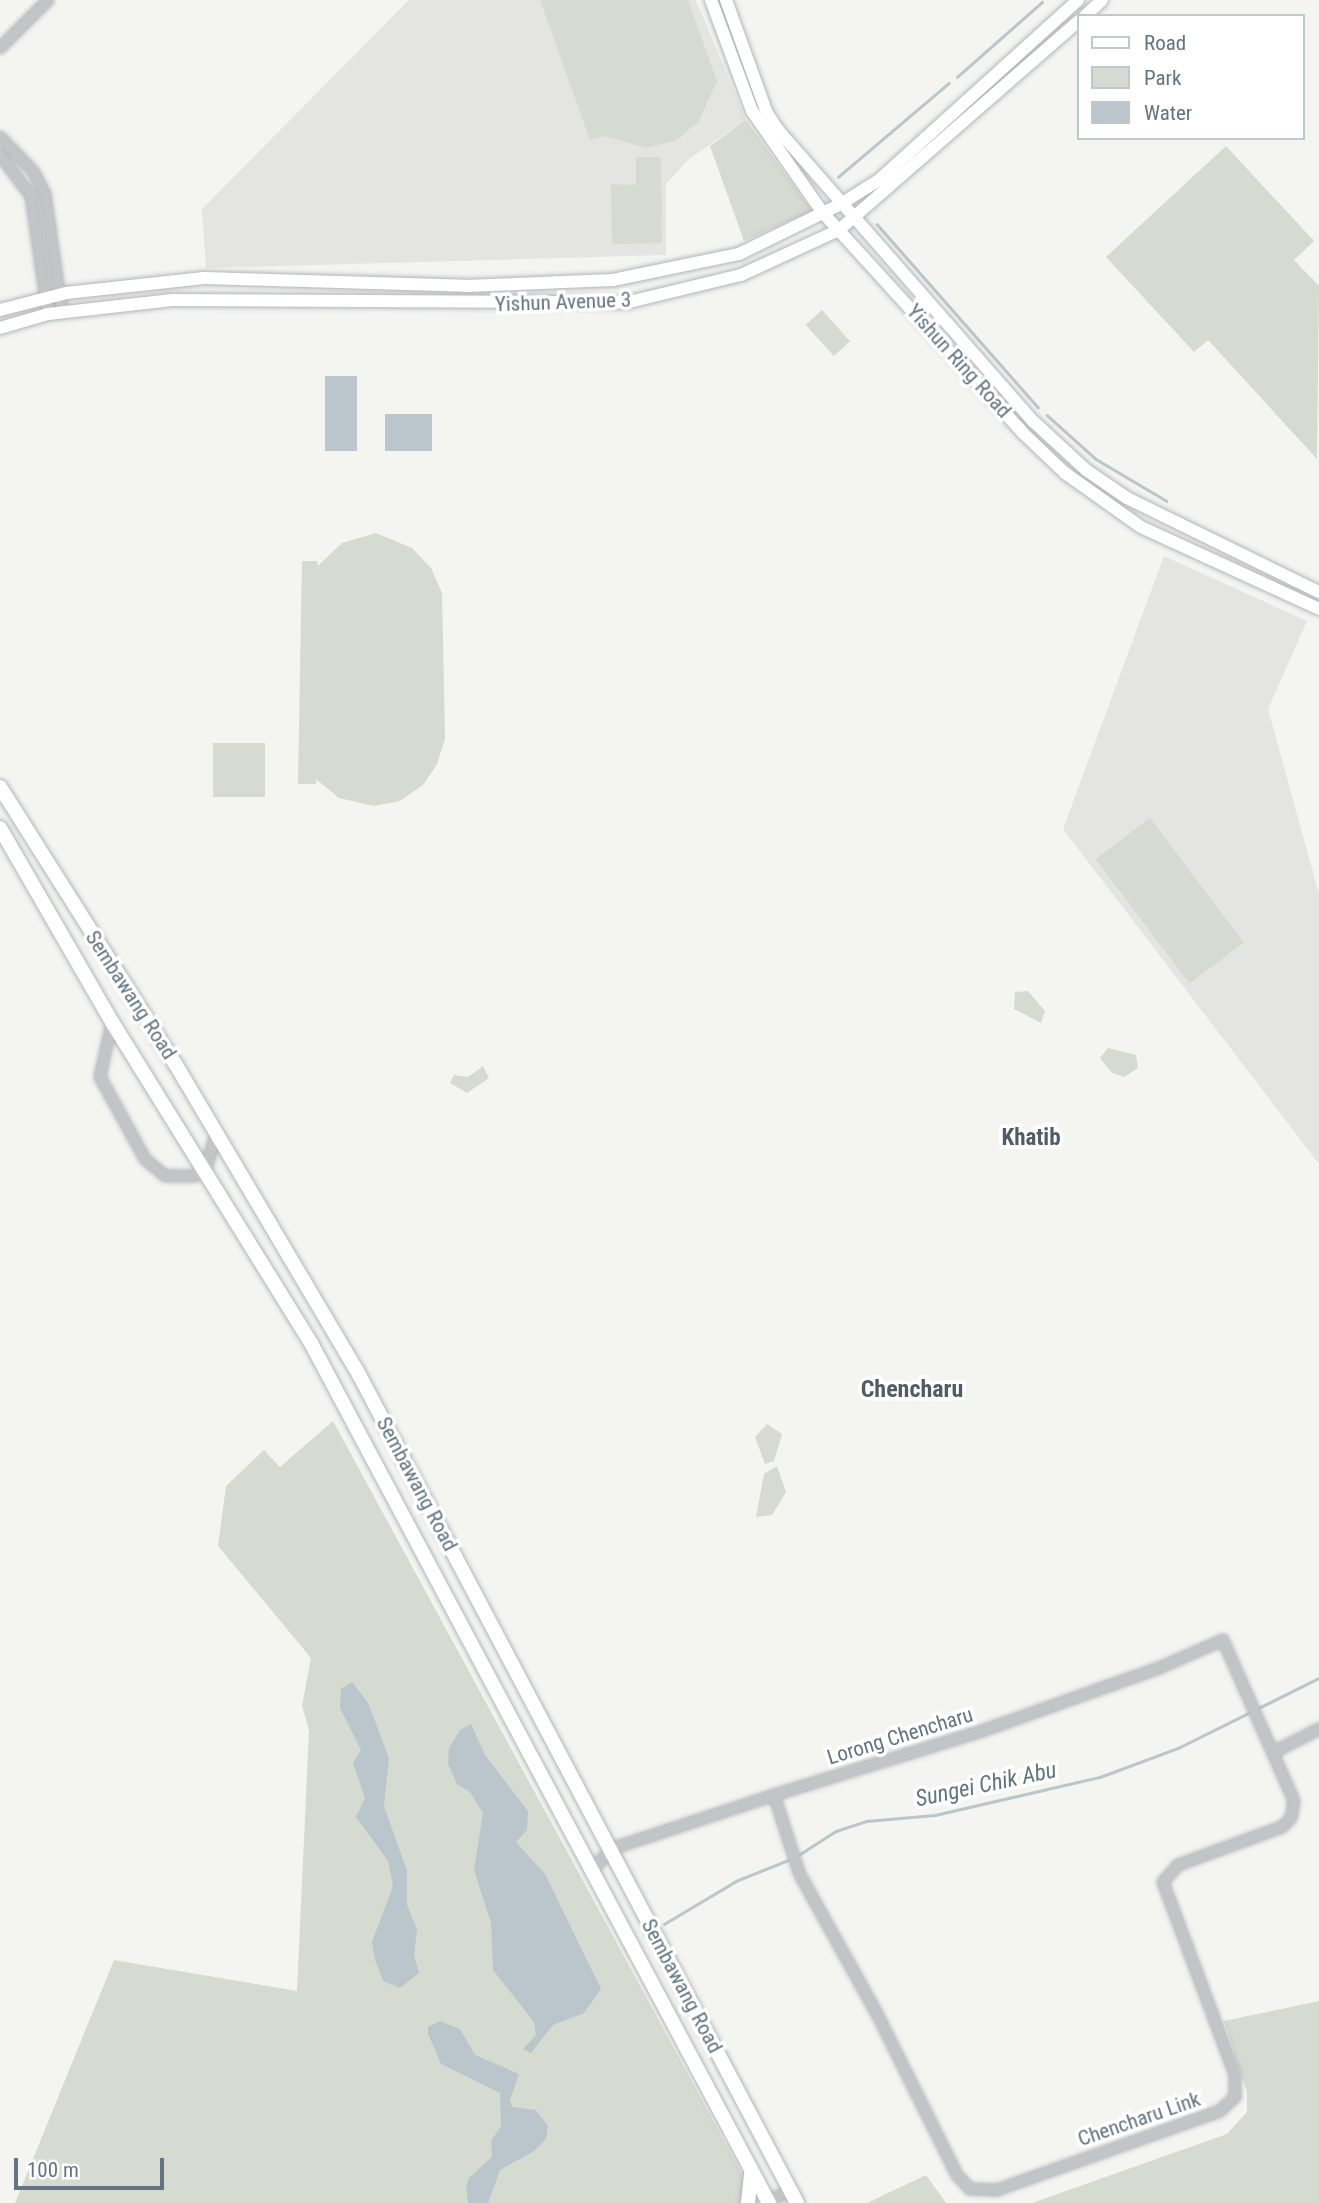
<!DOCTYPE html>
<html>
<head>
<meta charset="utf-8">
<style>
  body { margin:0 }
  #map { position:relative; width:1319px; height:2203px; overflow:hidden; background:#f4f4f0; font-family:"Roboto Condensed",sans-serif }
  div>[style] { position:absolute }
  .built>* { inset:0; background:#e4e5e3 }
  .green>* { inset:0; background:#d5dbd1; transform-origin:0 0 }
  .water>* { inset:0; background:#bac6cb; transform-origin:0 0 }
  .stream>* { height:2.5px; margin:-1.25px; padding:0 1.25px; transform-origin:1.25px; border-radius:1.25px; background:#bac6cb }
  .roads { filter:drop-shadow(0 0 2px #b1b7bb) drop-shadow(0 0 2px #b1b7bb) }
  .street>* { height:10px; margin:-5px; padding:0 5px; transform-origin:5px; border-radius:5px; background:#c1c5c8 }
  .secondary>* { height:12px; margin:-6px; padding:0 6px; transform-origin:6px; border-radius:6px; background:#fff }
  .primary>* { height:14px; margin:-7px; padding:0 7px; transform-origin:7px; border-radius:7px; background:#fff }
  span { translate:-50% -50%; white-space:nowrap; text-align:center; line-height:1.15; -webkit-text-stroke:7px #fff; paint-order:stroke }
  .street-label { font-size:21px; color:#627481 }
  .neighbourhood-label { font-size:23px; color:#505d66; font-weight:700 }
  .water-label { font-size:23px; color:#5e777f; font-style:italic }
  .quarter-label { font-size:24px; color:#505d66; font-weight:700 }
  .legend { position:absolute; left:1077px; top:14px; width:228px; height:126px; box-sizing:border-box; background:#fff; border:2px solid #c0c7cd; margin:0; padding:9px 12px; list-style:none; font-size:21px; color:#627481 }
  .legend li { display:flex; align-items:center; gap:14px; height:35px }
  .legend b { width:35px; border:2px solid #c0c7cd }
  .scale { position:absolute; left:14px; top:2158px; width:150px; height:32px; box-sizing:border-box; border:4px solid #627481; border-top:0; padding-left:9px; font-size:21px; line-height:24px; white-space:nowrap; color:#627481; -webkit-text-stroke:5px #fff; paint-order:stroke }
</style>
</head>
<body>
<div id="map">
  <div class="built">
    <div style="clip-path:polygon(409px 0,696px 0,746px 120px,689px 159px,666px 184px,666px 255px,206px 268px,202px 209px)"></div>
    <div style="clip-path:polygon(1164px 556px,1307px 621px,1268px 709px,1319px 894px,1319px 1164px,1063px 829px)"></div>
  </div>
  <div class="green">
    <div style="clip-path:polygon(540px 0,688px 0,717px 81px,699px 121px,677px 140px,647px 148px,604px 136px,590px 140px)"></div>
    <div style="clip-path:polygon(746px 120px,812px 211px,744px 241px,710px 146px)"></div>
    <div style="clip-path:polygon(1226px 146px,1314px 241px,1294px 260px,1319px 286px,1317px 459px,1208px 340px,1194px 352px,1106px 257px)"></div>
    <div style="clip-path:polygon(636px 157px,661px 157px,662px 243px,612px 244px,611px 184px,636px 185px)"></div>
    <div style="left:822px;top:310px;width:42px;height:22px;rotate:48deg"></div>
    <div style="clip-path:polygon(376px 533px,412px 548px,431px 568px,442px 593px,445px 739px,437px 764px,423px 785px,400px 801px,374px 806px,339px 798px,316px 779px,316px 784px,298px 784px,302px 561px,317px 561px,318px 566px,342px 543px)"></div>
    <div style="left:265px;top:743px;width:54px;height:52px;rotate:90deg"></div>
    <div style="left:1150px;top:818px;width:156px;height:68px;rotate:53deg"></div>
    <div style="clip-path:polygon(1028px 991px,1045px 1011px,1041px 1023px,1014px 1009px,1015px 992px)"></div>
    <div style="clip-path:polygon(1108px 1048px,1136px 1055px,1138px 1068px,1124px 1077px,1112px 1073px,1100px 1058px)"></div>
    <div style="clip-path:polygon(483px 1066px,489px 1078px,467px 1093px,450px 1083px,454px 1075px,468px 1077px)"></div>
    <div style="clip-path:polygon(333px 1421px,758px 2203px,15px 2203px,114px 1960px,297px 1991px,309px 1730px,302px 1706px,311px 1658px,218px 1546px,226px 1486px,264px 1450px,280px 1467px)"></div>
    <div style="clip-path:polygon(767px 1424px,782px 1434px,774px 1461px,765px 1464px,755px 1437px)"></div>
    <div style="clip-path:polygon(777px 1466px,786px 1492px,772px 1515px,756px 1517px,764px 1474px)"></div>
    <div style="clip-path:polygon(1319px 2001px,1319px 2203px,1032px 2203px,1227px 2134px,1247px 2112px,1247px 2092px,1224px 2021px)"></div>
    <div style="clip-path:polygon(926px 2175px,946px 2203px,867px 2203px)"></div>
  </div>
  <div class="water">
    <div style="left:325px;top:376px;width:32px;height:75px"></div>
    <div style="left:385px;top:414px;width:47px;height:37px"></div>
    <div style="clip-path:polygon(352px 1682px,368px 1703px,389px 1758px,384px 1806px,407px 1871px,407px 1905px,417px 1930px,414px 1955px,419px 1973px,400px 1988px,383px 1981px,375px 1960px,372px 1942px,393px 1886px,388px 1861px,356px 1817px,365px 1798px,353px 1763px,361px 1750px,340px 1708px,341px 1689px)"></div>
    <div style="clip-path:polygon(471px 1724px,485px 1755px,528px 1811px,527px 1830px,516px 1842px,545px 1874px,601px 1989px,584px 2013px,553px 2025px,531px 2053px,523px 2049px,536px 2035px,534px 2022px,493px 1970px,491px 1923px,474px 1870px,483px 1813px,470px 1792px,457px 1784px,448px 1764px,449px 1748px,460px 1730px)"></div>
    <div style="clip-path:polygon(440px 2021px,460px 2029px,475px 2055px,519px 2074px,510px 2100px,512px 2107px,536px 2110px,548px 2126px,546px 2139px,534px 2151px,500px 2170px,488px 2203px,468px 2203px,466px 2187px,469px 2178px,492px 2157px,491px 2141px,501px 2126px,500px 2093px,441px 2064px,428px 2034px,428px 2027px)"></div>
  </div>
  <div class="stream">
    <div style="left:957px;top:77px;width:113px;rotate:-41.4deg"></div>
    <div style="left:838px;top:177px;width:145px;rotate:-40.3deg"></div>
    <div style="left:877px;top:224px;width:244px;rotate:48.7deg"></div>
    <div style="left:1047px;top:415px;width:66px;rotate:41.9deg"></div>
    <div style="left:1096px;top:459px;width:82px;rotate:30.6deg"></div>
    <div style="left:797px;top:1856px;width:46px;rotate:-32.7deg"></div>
    <div style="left:836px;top:1831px;width:32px;rotate:-18deg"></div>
    <div style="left:866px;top:1821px;width:69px;rotate:-5deg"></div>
    <div style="left:935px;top:1815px;width:169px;rotate:-13deg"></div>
    <div style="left:1100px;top:1777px;width:83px;rotate:-20.4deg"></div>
    <div style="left:1178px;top:1748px;width:157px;rotate:-26.4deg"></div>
    <div style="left:664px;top:1924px;width:84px;rotate:-30.8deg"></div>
    <div style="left:736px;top:1881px;width:59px;rotate:-21.8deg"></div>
  </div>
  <div class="roads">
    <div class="street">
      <div style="left:0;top:48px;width:68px;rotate:-45deg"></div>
      <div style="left:0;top:137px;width:47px;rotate:45.9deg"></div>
      <div style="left:33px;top:171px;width:26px;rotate:62deg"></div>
      <div style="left:45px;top:194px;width:119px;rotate:81.8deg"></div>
      <div style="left:0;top:155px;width:51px;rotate:52.9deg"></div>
      <div style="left:31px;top:196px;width:119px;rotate:81.8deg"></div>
      <div style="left:112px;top:1022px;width:56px;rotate:102.3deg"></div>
      <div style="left:100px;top:1077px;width:94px;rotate:61.2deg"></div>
      <div style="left:145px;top:1159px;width:26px;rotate:40deg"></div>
      <div style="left:165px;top:1176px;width:29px"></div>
      <div style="left:194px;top:1176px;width:13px;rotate:-27deg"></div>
      <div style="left:206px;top:1170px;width:39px;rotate:-75deg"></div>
      <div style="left:1274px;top:1752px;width:51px;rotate:-27.1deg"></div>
      <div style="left:593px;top:1870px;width:25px;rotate:-50deg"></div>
      <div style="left:609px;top:1851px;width:12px;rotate:-24deg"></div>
      <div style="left:620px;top:1846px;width:162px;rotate:-18.3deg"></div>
      <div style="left:774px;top:1795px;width:218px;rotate:-17.1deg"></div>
      <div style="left:982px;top:1731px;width:188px;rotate:-19.6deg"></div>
      <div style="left:1159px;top:1668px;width:70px;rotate:-23.6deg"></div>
      <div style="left:1223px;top:1640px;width:176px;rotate:66.2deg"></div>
      <div style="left:1294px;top:1801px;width:17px;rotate:100deg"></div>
      <div style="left:1291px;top:1818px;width:13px;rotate:135deg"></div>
      <div style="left:1282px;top:1827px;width:111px;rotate:159.9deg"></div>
      <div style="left:1178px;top:1865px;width:23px;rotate:131deg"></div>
      <div style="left:1163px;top:1882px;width:206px;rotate:69.5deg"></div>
      <div style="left:1235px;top:2075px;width:22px;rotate:90deg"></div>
      <div style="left:1235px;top:2097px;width:21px;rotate:137deg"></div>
      <div style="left:1220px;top:2111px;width:237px;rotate:160.5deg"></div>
      <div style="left:997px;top:2190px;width:27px;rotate:-178deg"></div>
      <div style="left:970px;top:2189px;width:19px;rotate:-133deg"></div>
      <div style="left:957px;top:2175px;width:182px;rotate:-116.4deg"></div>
      <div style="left:876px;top:2012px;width:157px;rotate:-119deg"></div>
      <div style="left:800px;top:1875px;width:84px;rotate:-108deg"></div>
      <div style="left:767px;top:2203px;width:26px;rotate:-29deg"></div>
    </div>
    <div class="secondary">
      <div style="left:711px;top:0;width:118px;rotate:69.7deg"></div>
      <div style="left:752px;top:111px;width:124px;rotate:55.2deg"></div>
      <div style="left:823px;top:213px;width:297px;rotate:47.7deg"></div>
      <div style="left:1023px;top:433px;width:58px;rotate:43.6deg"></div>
      <div style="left:1065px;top:473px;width:93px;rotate:35.4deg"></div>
      <div style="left:1141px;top:527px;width:196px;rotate:24.7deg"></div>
      <div style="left:726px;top:0;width:120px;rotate:70.1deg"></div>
      <div style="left:767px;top:113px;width:20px;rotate:57deg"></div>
      <div style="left:778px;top:130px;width:388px;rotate:48.8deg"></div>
      <div style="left:1034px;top:422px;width:71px;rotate:42.7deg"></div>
      <div style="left:1086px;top:470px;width:50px;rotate:34.3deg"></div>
      <div style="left:1127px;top:498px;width:214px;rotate:26.1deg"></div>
      <div style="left:1085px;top:16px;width:23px;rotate:-43deg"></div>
      <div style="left:0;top:310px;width:68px;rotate:-14.4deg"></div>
      <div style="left:66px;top:293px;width:139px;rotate:-6.2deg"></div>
      <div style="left:204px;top:278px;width:262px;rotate:1.7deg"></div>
      <div style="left:466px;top:286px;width:147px;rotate:-2.3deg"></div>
      <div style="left:613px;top:280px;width:129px;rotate:-11.7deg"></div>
      <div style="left:739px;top:254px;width:111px;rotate:-26.1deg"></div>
      <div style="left:839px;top:205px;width:47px;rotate:-32deg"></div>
      <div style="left:879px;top:180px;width:268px;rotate:-42.1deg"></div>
      <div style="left:0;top:328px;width:50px;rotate:-16.3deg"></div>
      <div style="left:48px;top:314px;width:125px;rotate:-6.4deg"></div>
      <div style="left:172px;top:300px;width:457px;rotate:0.3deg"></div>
      <div style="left:629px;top:302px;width:115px;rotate:-13.6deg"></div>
      <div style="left:741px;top:275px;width:108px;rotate:-24.7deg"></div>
      <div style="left:839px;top:230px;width:318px;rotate:-41.1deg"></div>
    </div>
    <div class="primary">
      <div style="left:0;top:787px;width:329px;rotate:57.7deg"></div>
      <div style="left:176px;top:1065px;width:353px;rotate:59.4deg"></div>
      <div style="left:356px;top:1369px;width:943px;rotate:62.13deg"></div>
      <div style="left:0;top:828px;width:224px;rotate:60deg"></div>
      <div style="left:112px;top:1022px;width:380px;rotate:58.2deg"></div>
      <div style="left:312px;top:1345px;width:972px;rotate:61.96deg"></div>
      <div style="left:748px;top:2203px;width:29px;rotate:-84deg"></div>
    </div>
  </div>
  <div class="street-label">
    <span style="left:563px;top:302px;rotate:-2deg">Yishun Avenue 3</span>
    <span style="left:959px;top:361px;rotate:48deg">Yishun Ring Road</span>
    <span style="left:131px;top:995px;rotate:57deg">Sembawang Road</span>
    <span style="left:417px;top:1484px;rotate:62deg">Sembawang Road</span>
    <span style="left:900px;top:1736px;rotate:-17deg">Lorong Chencharu</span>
    <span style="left:682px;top:1986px;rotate:62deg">Sembawang Road</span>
    <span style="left:1139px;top:2119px;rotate:-19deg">Chencharu Link</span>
  </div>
  <div class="neighbourhood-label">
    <span style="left:1031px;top:1138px">Khatib</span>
  </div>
  <div class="water-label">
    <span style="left:986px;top:1785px;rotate:-12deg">Sungei Chik Abu</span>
  </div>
  <div class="quarter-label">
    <span style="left:912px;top:1390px">Chencharu</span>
  </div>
  <ul class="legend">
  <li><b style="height:9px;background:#fff"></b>Road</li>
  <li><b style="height:19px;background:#d5dbd1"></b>Park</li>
  <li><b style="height:19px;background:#bac6cb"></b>Water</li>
  </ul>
  <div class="scale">100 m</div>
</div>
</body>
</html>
